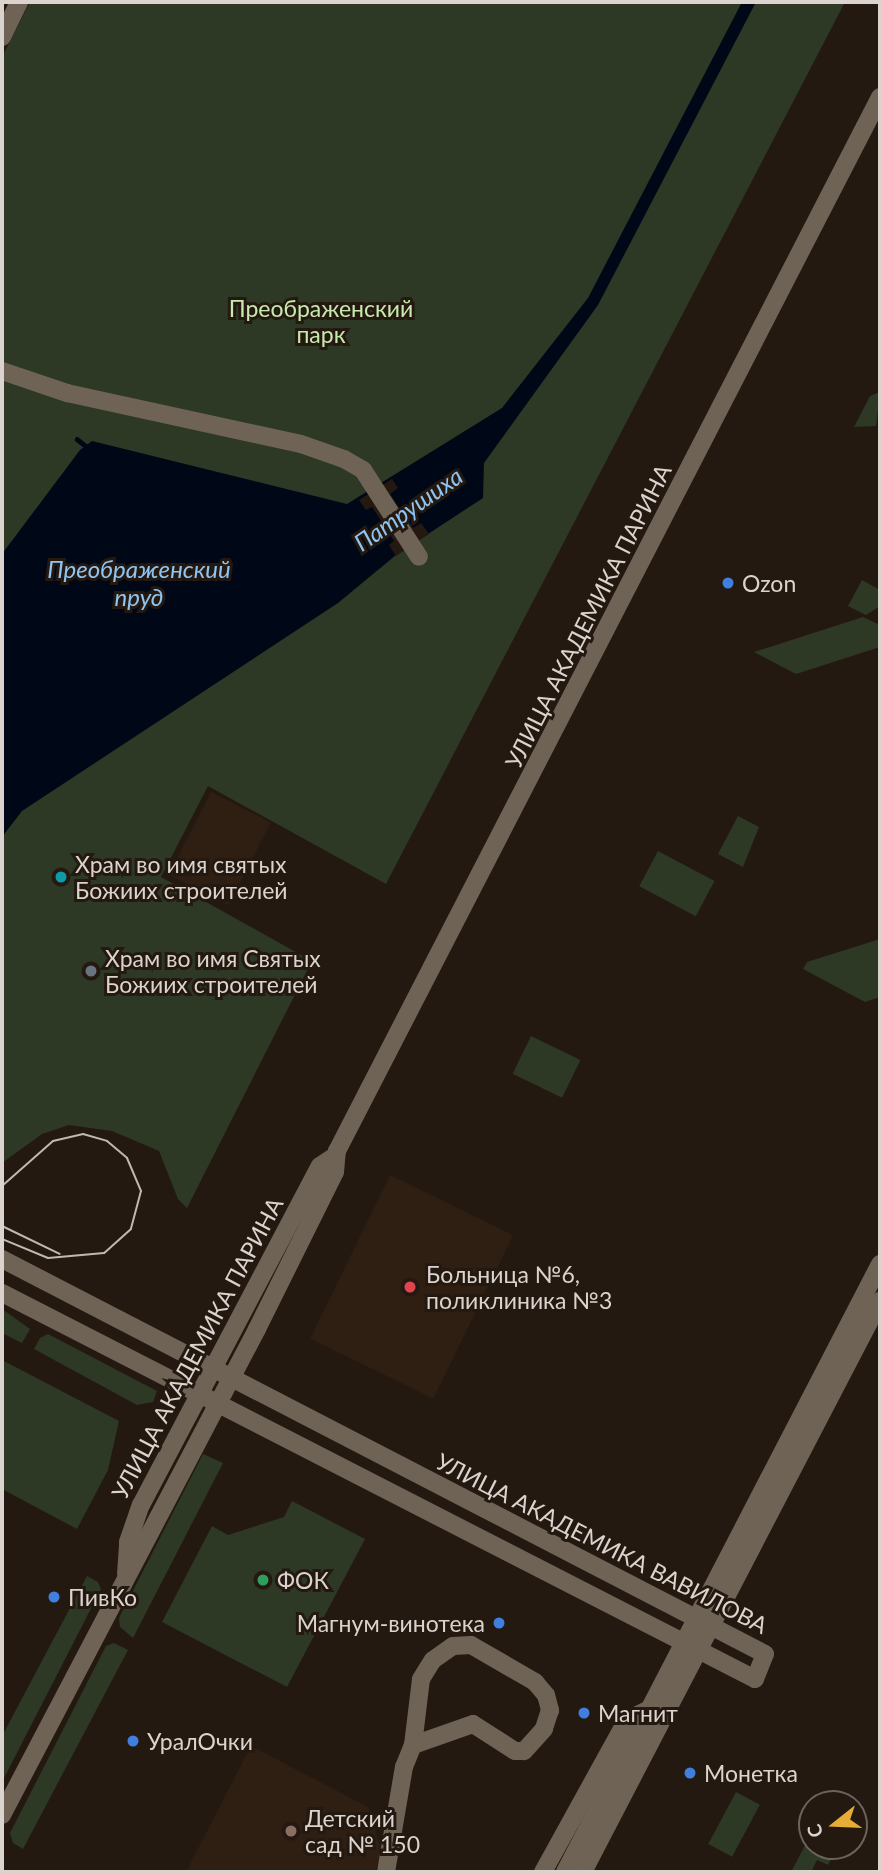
<!DOCTYPE html>
<html>
<head>
<meta charset="utf-8">
<style>
  body { margin:0 }
  #map { position:relative; width:882px; height:1874px; overflow:hidden; background:#241910; font-family:Lato,sans-serif }
  div>[style] { position:absolute }
  .built>* { inset:0; background:#2f1f12; transform-origin:0 0 }
  .green>* { inset:0; background:#2d3825; transform-origin:0 0 }
  .water>* { inset:0; background:#000818 }
  .pier>* { inset:0; background:#241910 }
  .stream>* { height:4.5px; margin:-2.25px; padding:0 2.25px; transform-origin:2.25px; border-radius:2.25px; background:#000818 }
  .minor>* { height:18px; margin:-9px; padding:0 9px; transform-origin:9px; border-radius:9px; background:#6f6356 }
  .tram>* { height:2px; margin:-1px; padding:0 1px; transform-origin:1px; border-radius:1px; background:#c1b8b2 }
  .dots>* { width:19px; height:19px; translate:-50% -50%; box-sizing:border-box; border:4px solid #241910; border-radius:50% }
  span { translate:-50% -50%; white-space:nowrap; text-align:center; line-height:1.15; -webkit-text-stroke:6px #241910; paint-order:stroke }
  .park-label { font-size:23px; color:#c6e9ae }
  .poi-label { font-size:23px; color:#dbd3cd }
  .left { translate:0 -50%; text-align:left }
  .right { translate:-100% -50%; text-align:right }
  .street-label { font-size:23px; color:#dbd3cd }
  .water-label { font-size:24px; color:#8fc4f3; font-style:italic }
  .frame { position:absolute; inset:0; border:4px solid #dbd3cd; pointer-events:none }
  .north { position:absolute; left:798px; top:1790px; width:70px; height:70px; box-sizing:border-box; background:#241910; border:2px solid #6d635c; border-radius:50%; rotate:252deg; font-size:19px; font-weight:700; line-height:28px; text-align:center; color:#dbd3cd }
  .north::after { content:''; display:block; margin:auto; width:24px; height:32px; background:#e7ac36; clip-path:polygon(50% 0,100% 100%,50% 72%,0 100%) }
</style>
</head>
<body>
<div id="map">
  <div class="built">
    <div style="left:211px;top:792px;width:67px;height:93px;rotate:27deg"></div>
    <div style="left:390px;top:1175px;width:137px;height:182px;rotate:26deg"></div>
    <div style="clip-path:polygon(251px 1746px,368px 1807px,383px 1855px,374px 1872px,186px 1872px)"></div>
  </div>
  <div class="green">
    <div style="clip-path:polygon(30px 2px,845px 2px,386px 884px,208px 786px,161px 877px,312px 961px,187px 1208px,178px 1199px,159px 1151px,112px 1131px,69px 1125px,42px 1134px,2px 1163px,2px 57px)"></div>
    <div style="clip-path:polygon(880px 392px,876px 426px,854px 427px,870px 396px)"></div>
    <div style="clip-path:polygon(862px 580px,880px 590px,880px 606px,866px 615px,848px 606px)"></div>
    <div style="clip-path:polygon(863px 617px,880px 625px,880px 647px,796px 674px,754px 652px)"></div>
    <div style="clip-path:polygon(738px 816px,759px 827px,743px 867px,718px 854px)"></div>
    <div style="left:658px;top:851px;width:64px;height:40px;rotate:28deg"></div>
    <div style="clip-path:polygon(880px 939px,880px 997px,865px 1002px,803px 969px,807px 962px)"></div>
    <div style="left:531px;top:1036px;width:55px;height:42px;rotate:26deg"></div>
    <div style="clip-path:polygon(2px 1309px,30px 1329px,22px 1343px,2px 1333px)"></div>
    <div style="clip-path:polygon(48px 1334px,157px 1391px,153px 1402px,137px 1405px,34px 1349px,40px 1338px)"></div>
    <div style="clip-path:polygon(2px 1360px,119px 1421px,108px 1470px,77px 1529px,2px 1489px)"></div>
    <div style="clip-path:polygon(203px 1454px,223px 1463px,133px 1638px,120px 1627px,119px 1618px)"></div>
    <div style="clip-path:polygon(292px 1501px,365px 1539px,287px 1687px,162px 1622px,212px 1526px,228px 1535px,284px 1517px)"></div>
    <div style="clip-path:polygon(87px 1576px,98px 1582px,101px 1589px,2px 1782px,2px 1736px)"></div>
    <div style="clip-path:polygon(114px 1643px,128px 1650px,23px 1849px,13px 1843px,10px 1833px,106px 1646px)"></div>
    <div style="left:736px;top:1792px;width:27px;height:59px;rotate:28deg"></div>
    <div style="clip-path:polygon(812px 1832px,812px 1846px,838px 1846px,828px 1865px,817px 1860px,811px 1872px,791px 1872px)"></div>
  </div>
  <div class="water">
    <div style="clip-path:polygon(742px 2px,756px 2px,598px 305px,484px 463px,483px 498px,396px 555px,338px 603px,22px 811px,2px 837px,2px 554px,80px 450px,92px 441px,347px 504px,502px 408px,588px 298px)"></div>
  </div>
  <div class="pier">
    <div style="clip-path:polygon(392px 479px,398px 488px,390px 494px,413px 528px,421px 523px,429px 534px,396px 556px,389px 545px,394px 541px,372px 507px,366px 510px,359px 500px)"></div>
  </div>
  <div class="stream">
    <div style="left:77px;top:439px;width:16px;rotate:38deg"></div>
  </div>
  <div class="minor">
    <div style="left:2px;top:37px;width:39px;rotate:-64deg"></div>
    <div style="left:2px;top:371px;width:69px;rotate:18.7deg"></div>
    <div style="left:67px;top:393px;width:239px;rotate:12.3deg"></div>
    <div style="left:301px;top:444px;width:46px;rotate:19.2deg"></div>
    <div style="left:344px;top:459px;width:22px;rotate:30deg"></div>
    <div style="left:363px;top:470px;width:103px;rotate:57.2deg"></div>
    <div style="left:2px;top:1259px;width:859px;rotate:27.37deg"></div>
    <div style="left:765px;top:1654px;width:27px;rotate:112deg"></div>
    <div style="left:755px;top:1679px;width:846px;rotate:-152.86deg"></div>
    <div style="left:126px;top:1574px;width:32px;rotate:-86deg"></div>
    <div style="left:128px;top:1542px;width:39px;rotate:-71deg"></div>
    <div style="left:141px;top:1505px;width:383px;rotate:-62.2deg"></div>
    <div style="left:320px;top:1166px;width:18px;rotate:-34deg"></div>
    <div style="left:2px;top:1815px;width:549px;rotate:-62.31deg"></div>
    <div style="left:257px;top:1329px;width:175px;rotate:-63.6deg"></div>
    <div style="left:335px;top:1172px;width:21px;rotate:-85deg"></div>
    <div style="left:337px;top:1151px;width:1186px;rotate:-62.74deg"></div>
    <div style="left:386px;top:1872px;width:107px;rotate:-80.3deg"></div>
    <div style="left:404px;top:1767px;width:24px;rotate:-68deg"></div>
    <div style="left:413px;top:1745px;width:66px;rotate:-83.1deg"></div>
    <div style="left:421px;top:1679px;width:22px;rotate:-58deg"></div>
    <div style="left:433px;top:1660px;width:24px;rotate:-35deg"></div>
    <div style="left:453px;top:1646px;width:18px;rotate:-3deg"></div>
    <div style="left:471px;top:1645px;width:74px;rotate:30deg"></div>
    <div style="left:535px;top:1682px;width:17px;rotate:50deg"></div>
    <div style="left:546px;top:1695px;width:16px;rotate:75deg"></div>
    <div style="left:550px;top:1710px;width:20px;rotate:108deg"></div>
    <div style="left:544px;top:1729px;width:30px;rotate:132deg"></div>
    <div style="left:524px;top:1751px;width:9px;rotate:180deg"></div>
    <div style="left:515px;top:1751px;width:50px;rotate:-147.3deg"></div>
    <div style="left:473px;top:1724px;width:64px;rotate:160.7deg"></div>
    <div style="left:543px;top:1872px;width:174px;rotate:-61.1deg"></div>
    <div style="left:627px;top:1720px;width:25px;rotate:-26deg"></div>
    <div style="left:565px;top:1872px;width:685px;rotate:-62.61deg"></div>
    <div style="left:583px;top:1872px;width:644px;rotate:-62.52deg"></div>
  </div>
  <div class="tram">
    <div style="left:2px;top:1186px;width:68px;rotate:-41.4deg"></div>
    <div style="left:53px;top:1141px;width:31px;rotate:-13deg"></div>
    <div style="left:83px;top:1134px;width:25px;rotate:16deg"></div>
    <div style="left:107px;top:1141px;width:26px;rotate:40deg"></div>
    <div style="left:127px;top:1158px;width:36px;rotate:67deg"></div>
    <div style="left:141px;top:1191px;width:39px;rotate:105deg"></div>
    <div style="left:131px;top:1229px;width:36px;rotate:138deg"></div>
    <div style="left:104px;top:1253px;width:56px;rotate:174.9deg"></div>
    <div style="left:48px;top:1258px;width:50px;rotate:-157.6deg"></div>
    <div style="left:2px;top:1226px;width:64px;rotate:25.8deg"></div>
  </div>
  <div class="dots">
    <div style="left:728px;top:583px;background:#3f7fe0"></div>
    <div style="left:61px;top:877px;background:#0f9aa8"></div>
    <div style="left:91px;top:971px;background:#6b7280"></div>
    <div style="left:410px;top:1287px;background:#e0444e"></div>
    <div style="left:263px;top:1580px;background:#2e9e5b"></div>
    <div style="left:54px;top:1597px;background:#3f7fe0"></div>
    <div style="left:499px;top:1623px;background:#3f7fe0"></div>
    <div style="left:584px;top:1713px;background:#3f7fe0"></div>
    <div style="left:133px;top:1741px;background:#3f7fe0"></div>
    <div style="left:690px;top:1773px;background:#3f7fe0"></div>
    <div style="left:291px;top:1831px;background:#8d6e63"></div>
  </div>
  <div class="park-label">
    <span style="left:321px;top:321px">Преображенский<br>парк</span>
  </div>
  <div class="poi-label">
    <span class="left" style="left:742px;top:583px">Ozon</span>
    <span class="left" style="left:75px;top:877px">Храм во имя святых<br>Божиих строителей</span>
    <span class="left" style="left:105px;top:971px">Храм во имя Святых<br>Божиих строителей</span>
    <span class="left" style="left:426px;top:1287px">Больница №6,<br>поликлиника №3</span>
    <span class="left" style="left:277px;top:1580px">ФОК</span>
    <span class="left" style="left:68px;top:1597px">ПивКо</span>
    <span class="right" style="left:485px;top:1623px">Магнум-винотека</span>
    <span class="left" style="left:598px;top:1713px">Магнит</span>
    <span class="left" style="left:147px;top:1741px">УралОчки</span>
    <span class="left" style="left:704px;top:1773px">Монетка</span>
    <span class="left" style="left:305px;top:1831px">Детский<br>сад № 150</span>
  </div>
  <div class="street-label">
    <span style="left:588px;top:616px;rotate:-63deg">УЛИЦА АКАДЕМИКА ПАРИНА</span>
    <span style="left:197px;top:1348px;rotate:-62deg">УЛИЦА АКАДЕМИКА ПАРИНА</span>
    <span style="left:602px;top:1543px;rotate:27deg">УЛИЦА АКАДЕМИКА ВАВИЛОВА</span>
  </div>
  <div class="water-label">
    <span style="left:408px;top:509px;rotate:-35deg">Патрушиха</span>
    <span style="left:139px;top:583px">Преображенский<br>пруд</span>
  </div>
  <div class="frame"></div>
  <div class="north">С</div>
</div>
</body>
</html>
